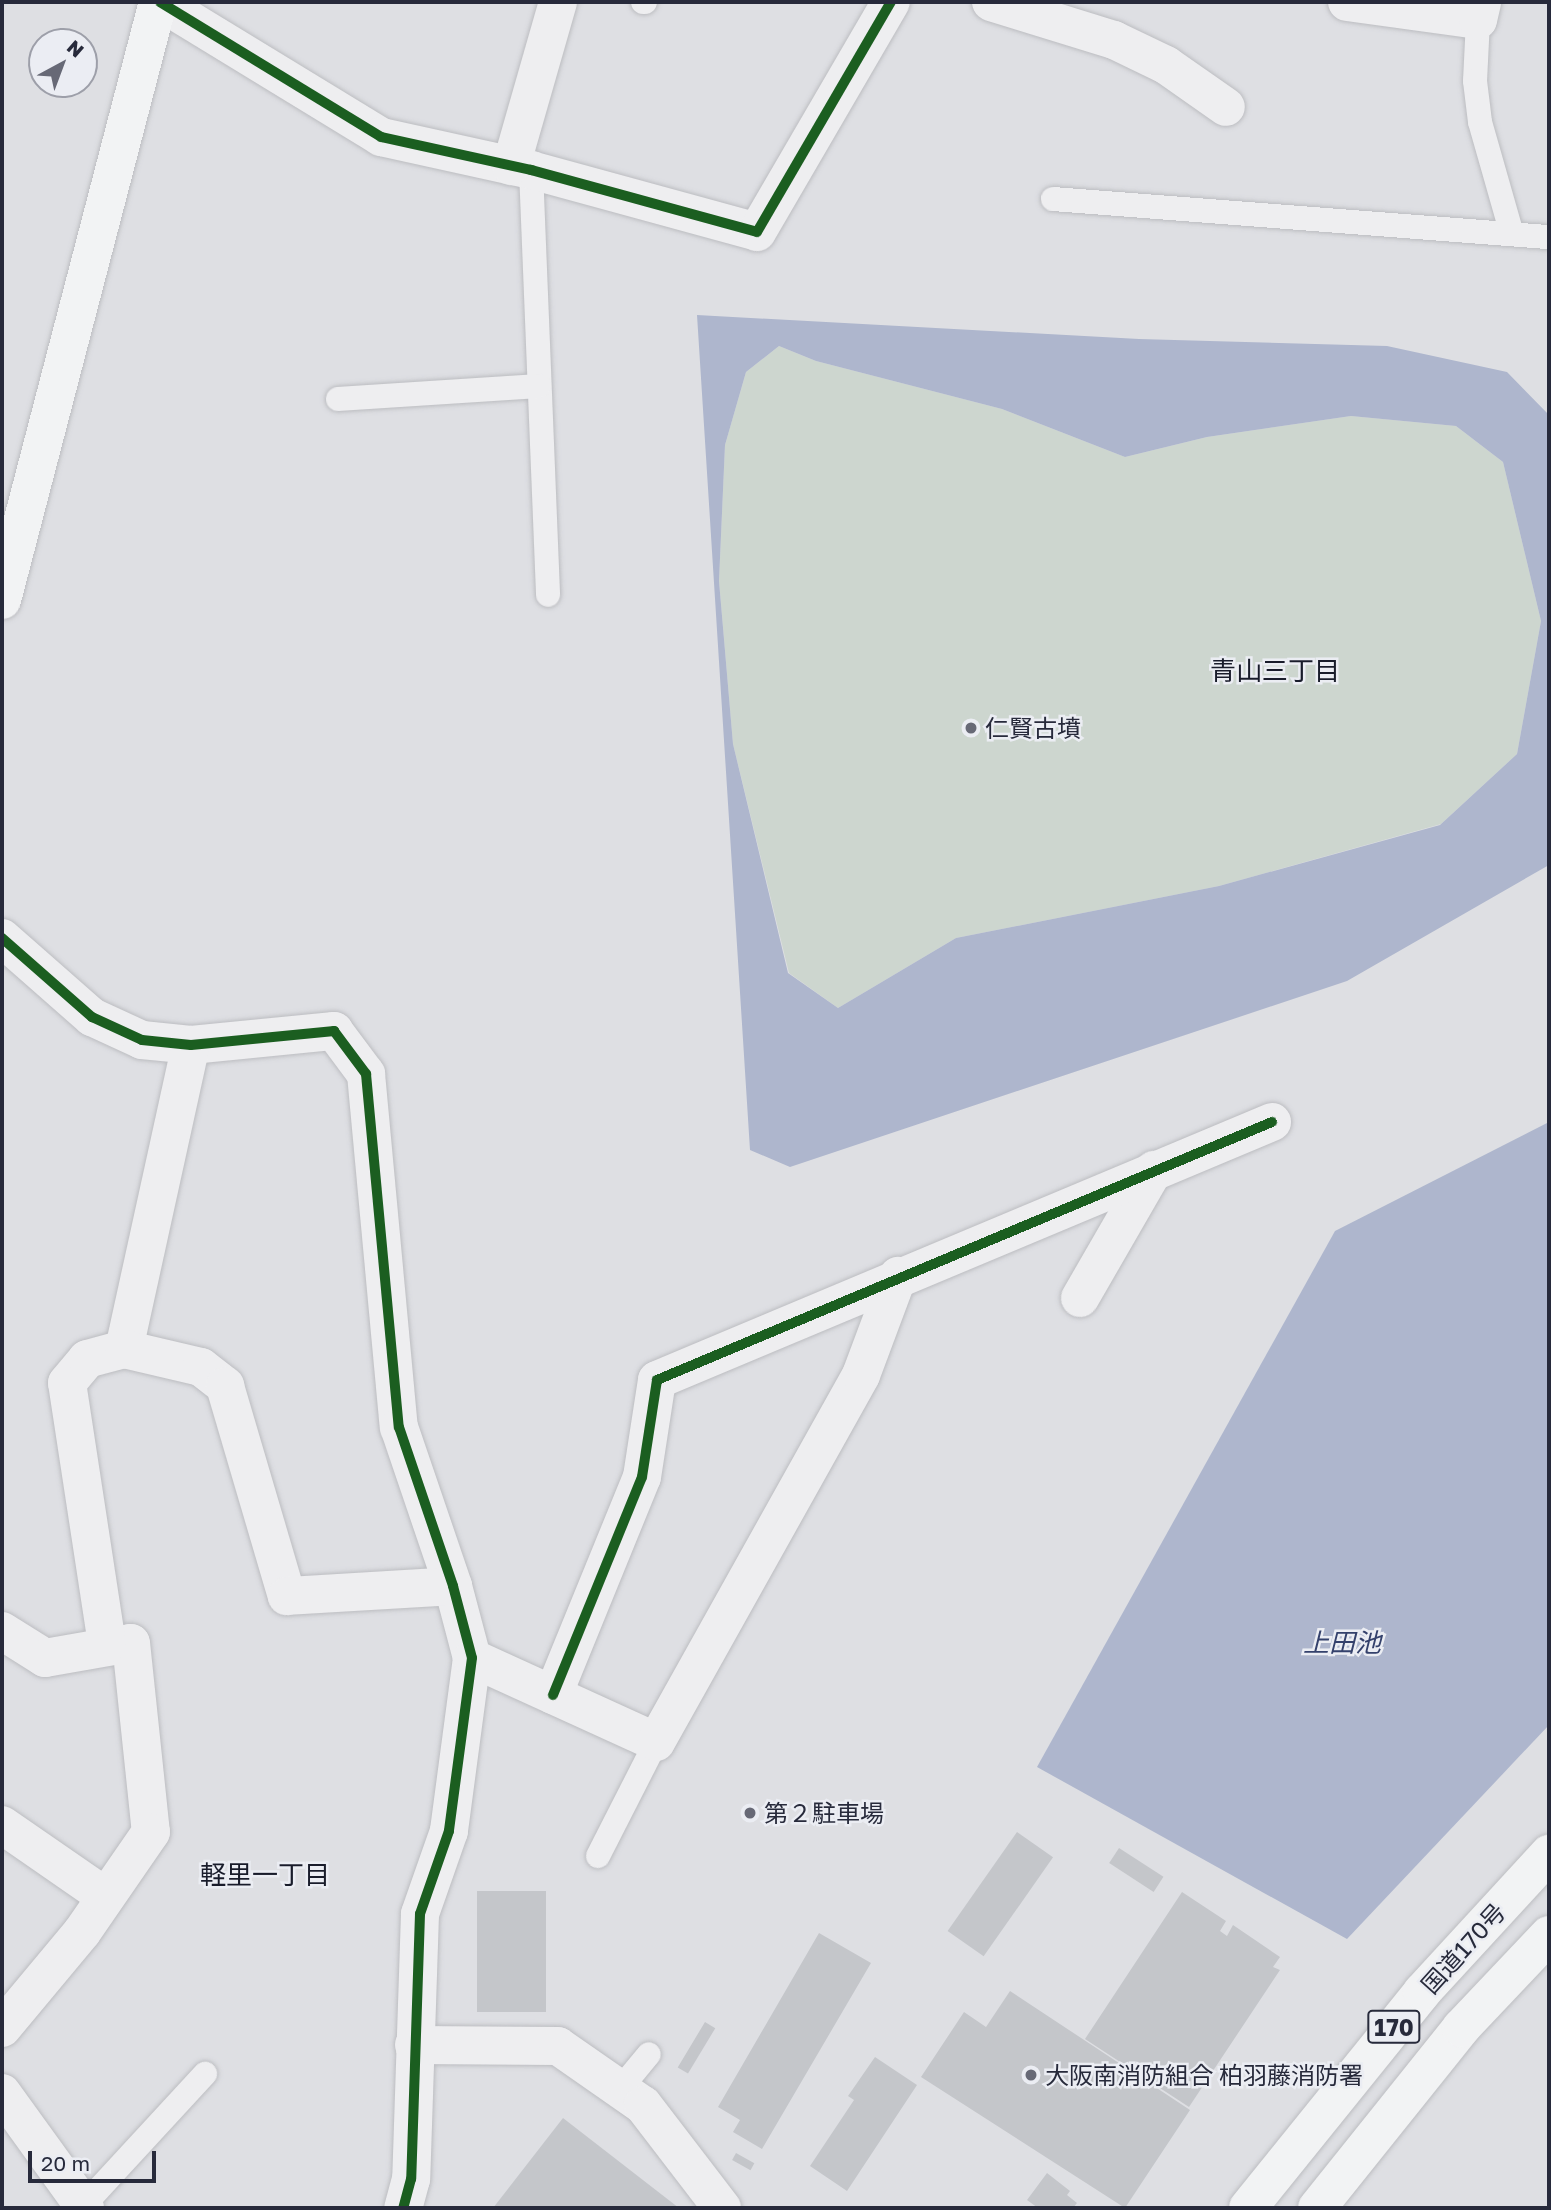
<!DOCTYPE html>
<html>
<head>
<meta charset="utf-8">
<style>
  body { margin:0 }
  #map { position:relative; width:1551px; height:2210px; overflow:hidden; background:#dedfe3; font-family:"Golos Text","Noto Sans JP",sans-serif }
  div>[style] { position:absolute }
  .green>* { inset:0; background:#cdd6cf }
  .water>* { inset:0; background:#aeb6cd }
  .building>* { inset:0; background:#c4c6ca; transform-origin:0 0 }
  .roads { filter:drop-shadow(0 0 2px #bcbdc1) drop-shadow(0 0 2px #bcbdc1) }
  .lane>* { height:24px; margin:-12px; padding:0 12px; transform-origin:12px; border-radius:12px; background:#eeeef0 }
  .street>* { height:38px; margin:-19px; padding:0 19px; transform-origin:19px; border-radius:19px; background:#eeeef0 }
  .secondary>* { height:38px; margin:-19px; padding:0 19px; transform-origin:19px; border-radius:19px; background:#f2f3f4 }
  .highway>* { height:38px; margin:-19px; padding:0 19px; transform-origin:19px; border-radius:19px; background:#f2f3f4 }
  .cycleway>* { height:10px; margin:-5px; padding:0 5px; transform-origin:5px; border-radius:5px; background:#1b5e20 }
  .dots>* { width:19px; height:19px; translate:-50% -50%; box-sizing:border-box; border:4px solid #ebedf3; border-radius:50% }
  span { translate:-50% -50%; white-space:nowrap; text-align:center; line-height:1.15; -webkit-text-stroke:5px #ebedf3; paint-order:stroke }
  .shield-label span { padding:2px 5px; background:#ebedf3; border:2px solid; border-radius:5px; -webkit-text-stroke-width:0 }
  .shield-label { font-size:23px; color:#272a3b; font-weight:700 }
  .poi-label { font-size:24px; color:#272a3b }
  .left { translate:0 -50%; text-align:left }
  .street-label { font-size:24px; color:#272a3b }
  .neighbourhood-label { font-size:26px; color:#191c2b }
  .water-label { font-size:26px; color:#34416c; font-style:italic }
  .frame { position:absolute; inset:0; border:4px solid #272a3b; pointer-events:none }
  .north { position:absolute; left:28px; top:28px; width:70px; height:70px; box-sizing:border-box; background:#ebedf3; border:2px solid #9d9fa9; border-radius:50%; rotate:41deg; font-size:19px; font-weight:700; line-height:28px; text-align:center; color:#272a3b }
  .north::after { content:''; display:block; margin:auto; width:24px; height:32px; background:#676976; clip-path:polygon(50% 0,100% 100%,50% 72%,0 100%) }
  .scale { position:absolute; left:28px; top:2151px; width:128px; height:32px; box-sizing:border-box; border:4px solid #272a3b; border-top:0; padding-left:9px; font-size:21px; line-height:24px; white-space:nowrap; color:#272a3b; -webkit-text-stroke:5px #ebedf3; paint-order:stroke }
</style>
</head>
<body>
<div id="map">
  <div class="green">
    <div style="clip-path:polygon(779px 346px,816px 361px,1002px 409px,1125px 457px,1207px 437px,1351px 416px,1456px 426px,1503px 462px,1541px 621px,1517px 754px,1441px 824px,1219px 886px,956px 938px,838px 1008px,789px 973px,733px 744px,719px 581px,725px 445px,746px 372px)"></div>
  </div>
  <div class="water">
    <div style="clip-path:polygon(evenodd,697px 315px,1139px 339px,1387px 346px,1507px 372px,1549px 415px,1549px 865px,1347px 981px,790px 1167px,750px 1150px,697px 315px,779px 346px,816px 361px,1002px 409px,1125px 457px,1207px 437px,1351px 416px,1456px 426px,1503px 462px,1541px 621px,1517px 754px,1440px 825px,1219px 886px,956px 938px,838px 1008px,788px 973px,733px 744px,719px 581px,725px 445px,746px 372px,779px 346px)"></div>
    <div style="clip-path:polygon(1549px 1122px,1549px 1725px,1347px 1939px,1037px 1767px,1335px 1231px)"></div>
  </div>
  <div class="building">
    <div style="left:1017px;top:1832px;width:44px;height:121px;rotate:35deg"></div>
    <div style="left:1119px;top:1848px;width:53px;height:18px;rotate:33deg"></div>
    <div style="left:477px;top:1891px;width:69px;height:121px"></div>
    <div style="clip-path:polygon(1182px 1892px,1226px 1921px,1220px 1931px,1227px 1936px,1233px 1925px,1280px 1957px,1273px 1967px,1280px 1970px,1189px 2107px,1085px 2039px)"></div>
    <div style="clip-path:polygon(819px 1933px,871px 1963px,762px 2149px,733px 2132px,740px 2120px,718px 2107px)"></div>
    <div style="clip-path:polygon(1010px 1991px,1190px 2110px,1125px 2208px,921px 2077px,964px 2012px,986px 2027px)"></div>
    <div style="left:705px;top:2022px;width:12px;height:53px;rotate:31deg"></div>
    <div style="clip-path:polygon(875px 2057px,917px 2085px,847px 2191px,810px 2166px,854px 2100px,848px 2096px)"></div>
    <div style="clip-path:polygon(563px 2118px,679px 2208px,493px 2208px)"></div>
    <div style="left:736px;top:2153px;width:21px;height:8px;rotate:29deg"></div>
    <div style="clip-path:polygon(1047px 2173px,1070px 2191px,1067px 2195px,1077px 2203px,1073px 2208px,1038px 2208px,1027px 2200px)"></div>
  </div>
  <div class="roads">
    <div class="lane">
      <div style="left:643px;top:2px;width:2px"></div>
      <div style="left:1478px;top:20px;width:61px;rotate:92.8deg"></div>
      <div style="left:1475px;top:81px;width:41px;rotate:83deg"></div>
      <div style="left:1480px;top:122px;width:116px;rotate:74.1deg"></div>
      <div style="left:531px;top:170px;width:425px;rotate:87.7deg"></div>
      <div style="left:1053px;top:199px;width:497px;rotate:4.4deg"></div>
      <div style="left:338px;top:399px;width:201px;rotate:-3.7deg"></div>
      <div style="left:598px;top:1856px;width:128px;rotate:-63deg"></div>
      <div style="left:620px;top:2089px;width:45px;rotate:-50.4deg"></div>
      <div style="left:83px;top:2206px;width:180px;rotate:-47.3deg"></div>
    </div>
    <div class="street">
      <div style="left:160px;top:2px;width:259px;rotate:31.4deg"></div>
      <div style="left:381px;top:137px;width:154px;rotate:12.4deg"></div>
      <div style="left:531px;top:170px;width:234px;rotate:15.3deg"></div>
      <div style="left:757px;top:232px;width:266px;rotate:-59.8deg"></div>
      <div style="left:991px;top:2px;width:129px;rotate:17.2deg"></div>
      <div style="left:1114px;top:40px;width:58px;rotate:25.7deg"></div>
      <div style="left:1166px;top:65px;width:73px;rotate:35deg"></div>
      <div style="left:1347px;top:2px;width:132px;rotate:7.8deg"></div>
      <div style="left:1478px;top:20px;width:18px;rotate:-77deg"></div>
      <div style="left:511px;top:166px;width:171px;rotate:-74deg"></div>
      <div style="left:2px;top:938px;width:120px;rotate:41.3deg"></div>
      <div style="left:92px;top:1017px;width:55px;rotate:24.7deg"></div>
      <div style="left:142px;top:1040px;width:49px;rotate:5.8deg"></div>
      <div style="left:191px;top:1045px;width:144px;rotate:-5.6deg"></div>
      <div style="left:334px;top:1031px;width:54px;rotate:53.3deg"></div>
      <div style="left:366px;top:1074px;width:355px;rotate:84.7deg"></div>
      <div style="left:399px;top:1427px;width:168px;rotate:71.2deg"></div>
      <div style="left:453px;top:1586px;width:74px;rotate:75.2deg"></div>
      <div style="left:472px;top:1658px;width:175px;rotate:97.6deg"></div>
      <div style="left:449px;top:1831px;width:88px;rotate:109.3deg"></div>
      <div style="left:420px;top:1914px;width:265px;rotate:91.9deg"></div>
      <div style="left:411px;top:2179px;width:30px;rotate:105deg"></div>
      <div style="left:1080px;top:1298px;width:148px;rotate:-60deg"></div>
      <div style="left:124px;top:1349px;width:311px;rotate:-77.6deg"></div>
      <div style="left:2px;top:1631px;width:51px;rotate:32.1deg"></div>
      <div style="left:45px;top:1658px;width:87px;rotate:-9.9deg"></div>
      <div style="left:131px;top:1643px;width:190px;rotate:84deg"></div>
      <div style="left:151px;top:1832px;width:121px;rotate:124.6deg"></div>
      <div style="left:82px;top:1932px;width:125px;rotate:129.8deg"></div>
      <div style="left:107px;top:1644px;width:264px;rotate:-98.7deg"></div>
      <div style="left:67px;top:1383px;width:31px;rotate:-50deg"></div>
      <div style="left:87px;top:1359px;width:38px;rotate:-15deg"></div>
      <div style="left:124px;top:1349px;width:79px;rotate:13.2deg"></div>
      <div style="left:201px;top:1367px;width:31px;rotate:38deg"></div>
      <div style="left:225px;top:1386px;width:219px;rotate:73.6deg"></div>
      <div style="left:287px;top:1596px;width:166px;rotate:-3.4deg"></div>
      <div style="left:472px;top:1658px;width:202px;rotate:24.5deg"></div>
      <div style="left:656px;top:1742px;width:420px;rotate:-60.8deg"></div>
      <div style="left:861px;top:1375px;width:106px;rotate:-69.5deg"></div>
      <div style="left:553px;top:1695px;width:235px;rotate:-67.8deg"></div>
      <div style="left:642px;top:1477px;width:98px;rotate:-81.2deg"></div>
      <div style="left:657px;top:1380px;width:667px;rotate:-22.76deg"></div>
      <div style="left:2px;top:1825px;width:126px;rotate:34.7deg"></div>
      <div style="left:414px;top:2045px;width:144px;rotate:0.4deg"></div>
      <div style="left:558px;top:2046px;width:103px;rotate:34.8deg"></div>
      <div style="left:643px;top:2105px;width:130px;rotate:52.5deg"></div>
      <div style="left:2px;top:2093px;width:142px;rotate:54.2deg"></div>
    </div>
    <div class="secondary">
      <div style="left:2px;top:600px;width:618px;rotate:-75.38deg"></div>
    </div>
    <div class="highway">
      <div style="left:1248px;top:2208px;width:277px;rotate:-51.1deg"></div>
      <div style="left:1422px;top:1992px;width:188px;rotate:-47.4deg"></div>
      <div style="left:1317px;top:2208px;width:231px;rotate:-51.3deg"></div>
      <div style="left:1461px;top:2028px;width:128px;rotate:-46.6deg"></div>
    </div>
  </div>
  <div class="cycleway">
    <div style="left:160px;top:2px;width:259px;rotate:31.4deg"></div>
    <div style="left:381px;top:137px;width:154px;rotate:12.4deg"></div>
    <div style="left:531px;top:170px;width:234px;rotate:15.3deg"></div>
    <div style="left:757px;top:232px;width:266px;rotate:-59.8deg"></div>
    <div style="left:2px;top:938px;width:120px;rotate:41.3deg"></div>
    <div style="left:92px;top:1017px;width:55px;rotate:24.7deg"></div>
    <div style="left:142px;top:1040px;width:49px;rotate:5.8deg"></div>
    <div style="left:191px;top:1045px;width:144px;rotate:-5.6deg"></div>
    <div style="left:334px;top:1031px;width:54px;rotate:53.3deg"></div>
    <div style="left:366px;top:1074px;width:355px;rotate:84.7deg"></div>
    <div style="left:399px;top:1427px;width:168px;rotate:71.2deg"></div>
    <div style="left:453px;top:1586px;width:74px;rotate:75.2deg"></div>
    <div style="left:472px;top:1658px;width:175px;rotate:97.6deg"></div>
    <div style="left:449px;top:1831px;width:88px;rotate:109.3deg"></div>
    <div style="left:420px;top:1914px;width:265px;rotate:91.9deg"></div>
    <div style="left:411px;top:2179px;width:30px;rotate:105deg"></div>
    <div style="left:553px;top:1695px;width:235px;rotate:-67.8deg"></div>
    <div style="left:642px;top:1477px;width:98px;rotate:-81.2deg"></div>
    <div style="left:657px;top:1380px;width:667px;rotate:-22.76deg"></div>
  </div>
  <div class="dots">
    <div style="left:971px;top:728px;background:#676976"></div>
    <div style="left:750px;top:1813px;background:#676976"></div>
    <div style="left:1031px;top:2075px;background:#676976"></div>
  </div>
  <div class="shield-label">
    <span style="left:1394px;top:2027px">170</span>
  </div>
  <div class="poi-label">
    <span class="left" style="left:985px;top:728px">仁賢古墳</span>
    <span class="left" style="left:764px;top:1813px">第２駐車場</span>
    <span class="left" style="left:1045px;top:2075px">大阪南消防組合 柏羽藤消防署</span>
  </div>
  <div class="street-label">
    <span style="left:1463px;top:1948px;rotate:-48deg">国道170号</span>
  </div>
  <div class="neighbourhood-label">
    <span style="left:1275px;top:671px">青山三丁目</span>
    <span style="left:265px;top:1875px">軽里一丁目</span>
  </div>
  <div class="water-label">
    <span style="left:1342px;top:1643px">上田池</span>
  </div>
  <div class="frame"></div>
  <div class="north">N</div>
  <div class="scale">20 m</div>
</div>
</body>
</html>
